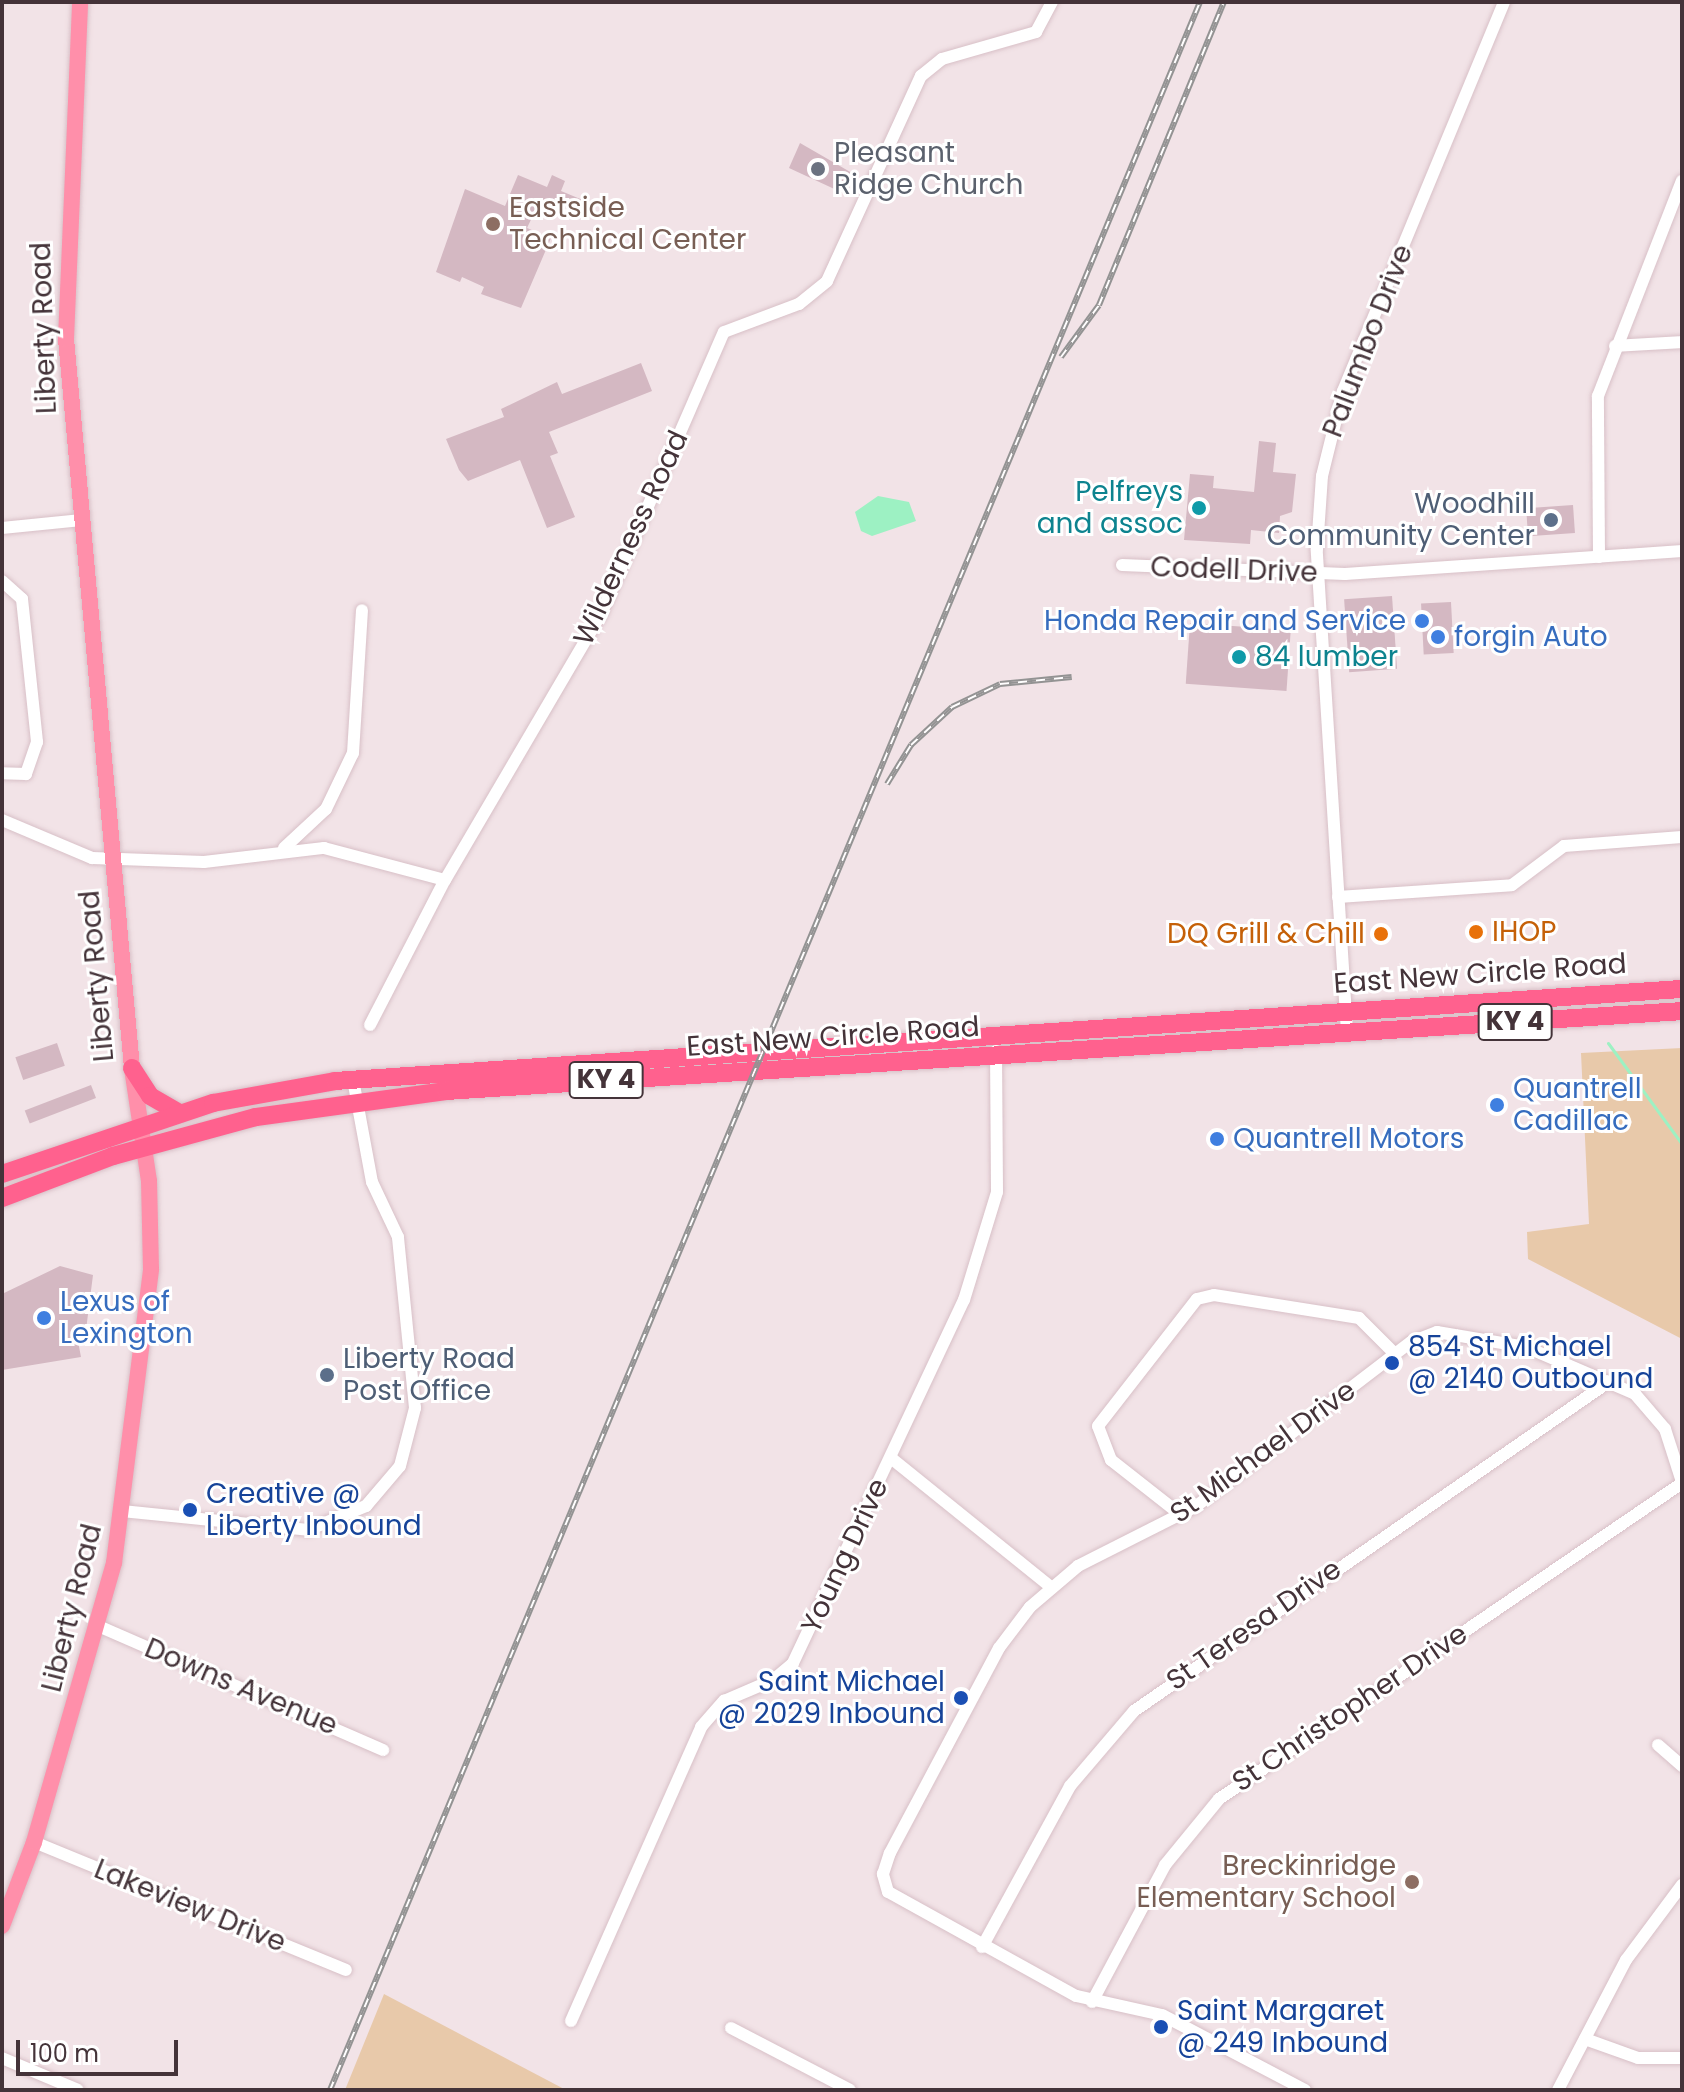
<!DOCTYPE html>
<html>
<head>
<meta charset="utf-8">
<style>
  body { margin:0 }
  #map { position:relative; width:1684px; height:2092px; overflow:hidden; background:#f2e3e7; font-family:Poppins,sans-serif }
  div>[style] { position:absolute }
  .green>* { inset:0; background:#e8c9aa }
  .water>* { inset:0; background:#9df1c3 }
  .stream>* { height:3px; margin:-1.5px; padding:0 1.5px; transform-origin:1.5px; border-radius:1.5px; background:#9df1c3 }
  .building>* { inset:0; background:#d4b8c2; transform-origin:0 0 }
  .roads { filter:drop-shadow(0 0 2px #d8c0c7) drop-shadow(0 0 2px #d8c0c7) }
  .minor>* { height:12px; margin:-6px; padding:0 6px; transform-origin:6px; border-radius:6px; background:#fff }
  .major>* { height:16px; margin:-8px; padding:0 8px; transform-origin:8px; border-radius:8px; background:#ff8faa }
  .highway>* { height:18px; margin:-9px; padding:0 9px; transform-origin:9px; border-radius:9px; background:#ff618e }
  .rail>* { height:6px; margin-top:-3px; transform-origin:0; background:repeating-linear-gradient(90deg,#fff 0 9px,#939393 0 18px); box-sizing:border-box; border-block:2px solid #939393 }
  .dots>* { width:22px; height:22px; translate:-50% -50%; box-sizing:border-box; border:4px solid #fff; border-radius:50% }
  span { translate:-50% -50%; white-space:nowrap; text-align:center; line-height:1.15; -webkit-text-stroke:6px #fff; paint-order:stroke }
  .shield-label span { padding:2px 6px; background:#fff; border:2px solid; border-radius:6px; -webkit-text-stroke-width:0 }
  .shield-label { font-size:26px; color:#443339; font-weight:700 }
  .worship-label { font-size:28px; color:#5b616d }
  .left { translate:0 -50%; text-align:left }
  .education-label { font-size:28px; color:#785e54 }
  .right { translate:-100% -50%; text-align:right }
  .street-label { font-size:28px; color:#443339 }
  .culture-label { font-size:28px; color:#0d838f }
  .service-label { font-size:28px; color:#4e5e75 }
  .shop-label { font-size:28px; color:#366cbe }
  .food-label { font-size:28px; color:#c56008 }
  .transit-label { font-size:28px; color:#164399 }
  .frame { position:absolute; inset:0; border:4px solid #443339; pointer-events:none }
  .scale { position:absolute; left:16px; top:2040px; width:162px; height:36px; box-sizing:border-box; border:4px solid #443339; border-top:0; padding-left:10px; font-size:24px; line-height:28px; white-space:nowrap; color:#443339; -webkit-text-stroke:6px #fff; paint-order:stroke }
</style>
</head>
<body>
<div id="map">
  <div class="green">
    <div style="clip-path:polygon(1682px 1048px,1682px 1339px,1528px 1259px,1527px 1232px,1589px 1224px,1581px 1053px)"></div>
    <div style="clip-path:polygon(384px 1994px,566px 2090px,345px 2090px)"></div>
  </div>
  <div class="water">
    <div style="clip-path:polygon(878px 496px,909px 502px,916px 521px,872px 536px,861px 531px,855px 512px)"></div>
  </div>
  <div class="stream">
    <div style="left:1608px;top:1043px;width:125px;rotate:53.8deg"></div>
  </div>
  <div class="building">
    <div style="clip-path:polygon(800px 143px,852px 173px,843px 193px,789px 168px)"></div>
    <div style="clip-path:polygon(518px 175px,547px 187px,552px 175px,565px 181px,561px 191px,590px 203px,585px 214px,555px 201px,550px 212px,537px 207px,527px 228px,551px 238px,521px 308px,481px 294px,484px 287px,462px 277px,460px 282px,436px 272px,465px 189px,505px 206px)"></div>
    <div style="clip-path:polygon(641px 363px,652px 391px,549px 432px,558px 453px,550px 456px,575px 517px,547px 528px,520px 460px,468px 481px,459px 470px,446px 439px,504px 417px,501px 409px,557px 382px,562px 394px)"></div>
    <div style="clip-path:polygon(1259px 441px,1276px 443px,1273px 472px,1296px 474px,1292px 512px,1280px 516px,1279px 533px,1251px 530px,1250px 544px,1184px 540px,1190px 474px,1214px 476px,1213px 488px,1254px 492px)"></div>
    <div style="left:1573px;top:505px;width:28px;height:47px;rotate:86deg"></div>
    <div style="left:1392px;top:596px;width:73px;height:48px;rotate:86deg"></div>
    <div style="left:1451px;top:602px;width:51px;height:30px;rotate:87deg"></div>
    <div style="left:1190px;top:623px;width:101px;height:61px;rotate:4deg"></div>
    <div style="left:57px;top:1043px;width:24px;height:44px;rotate:71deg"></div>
    <div style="left:91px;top:1085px;width:14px;height:71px;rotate:69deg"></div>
    <div style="clip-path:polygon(60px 1266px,93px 1275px,86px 1330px,76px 1331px,81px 1357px,2px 1370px,2px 1294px)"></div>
  </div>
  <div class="roads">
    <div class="minor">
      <div style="left:1615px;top:346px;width:67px;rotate:-3.4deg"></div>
      <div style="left:2px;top:528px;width:80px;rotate:-5.7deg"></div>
      <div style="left:1599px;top:557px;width:161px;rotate:-90.4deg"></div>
      <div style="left:1598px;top:396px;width:231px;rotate:-68.7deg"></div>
      <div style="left:1122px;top:565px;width:223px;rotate:2.3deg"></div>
      <div style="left:1345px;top:574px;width:338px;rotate:-3.9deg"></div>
      <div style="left:2px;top:581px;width:27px;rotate:42deg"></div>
      <div style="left:22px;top:599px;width:144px;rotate:84deg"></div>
      <div style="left:37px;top:742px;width:34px;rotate:109deg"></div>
      <div style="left:26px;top:774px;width:24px;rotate:-178deg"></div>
      <div style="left:2px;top:820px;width:98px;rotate:22.9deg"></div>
      <div style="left:92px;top:858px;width:112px;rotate:2deg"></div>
      <div style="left:204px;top:862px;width:121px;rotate:-6.7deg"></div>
      <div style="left:324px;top:848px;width:125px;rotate:14.8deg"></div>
      <div style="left:284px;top:848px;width:57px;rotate:-42.9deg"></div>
      <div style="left:326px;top:809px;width:62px;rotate:-64.3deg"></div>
      <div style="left:353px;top:753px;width:143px;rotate:-86.4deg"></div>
      <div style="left:1338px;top:897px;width:174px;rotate:-3.9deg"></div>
      <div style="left:1512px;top:885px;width:65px;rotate:-36.9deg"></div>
      <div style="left:1564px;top:846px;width:118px;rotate:-4.4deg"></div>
      <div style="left:370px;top:1025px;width:163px;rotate:-62.7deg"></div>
      <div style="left:445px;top:880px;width:311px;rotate:-59.6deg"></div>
      <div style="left:602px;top:612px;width:305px;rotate:-66.5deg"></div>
      <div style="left:724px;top:332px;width:80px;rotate:-20.5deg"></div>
      <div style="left:799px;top:304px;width:36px;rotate:-39deg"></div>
      <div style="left:827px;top:281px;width:226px;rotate:-65.4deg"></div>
      <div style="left:921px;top:76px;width:27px;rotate:-39deg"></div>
      <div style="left:942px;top:59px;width:98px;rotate:-16deg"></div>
      <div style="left:1036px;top:32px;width:34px;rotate:-62deg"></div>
      <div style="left:1347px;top:1032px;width:484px;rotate:-93.6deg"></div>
      <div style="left:1317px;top:549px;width:73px;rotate:-86.1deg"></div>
      <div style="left:1322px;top:476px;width:88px;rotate:-76.1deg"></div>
      <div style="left:1343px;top:391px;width:421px;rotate:-67.5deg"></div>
      <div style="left:891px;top:1458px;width:206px;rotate:38.9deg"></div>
      <div style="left:122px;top:1511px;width:187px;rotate:5.8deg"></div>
      <div style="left:308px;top:1530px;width:63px;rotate:-22.5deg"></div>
      <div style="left:366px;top:1506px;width:52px;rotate:-49.6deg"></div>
      <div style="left:400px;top:1466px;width:60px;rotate:-75.5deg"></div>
      <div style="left:415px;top:1408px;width:172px;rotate:-95.7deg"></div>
      <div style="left:398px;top:1237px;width:61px;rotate:-115.3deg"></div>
      <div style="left:372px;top:1182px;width:105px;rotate:-100.5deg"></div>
      <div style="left:1181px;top:1515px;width:89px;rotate:-141.8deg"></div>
      <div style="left:1111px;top:1460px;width:36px;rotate:-111deg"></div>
      <div style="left:1098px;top:1426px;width:161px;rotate:-52.1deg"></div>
      <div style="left:1197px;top:1299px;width:17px;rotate:-13deg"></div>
      <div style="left:1214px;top:1295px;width:147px;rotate:9deg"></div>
      <div style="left:1359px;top:1318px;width:51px;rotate:45deg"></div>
      <div style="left:98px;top:1626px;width:311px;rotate:23.5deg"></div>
      <div style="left:1658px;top:1745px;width:32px;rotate:41deg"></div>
      <div style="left:34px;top:1842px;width:337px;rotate:22.3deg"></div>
      <div style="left:982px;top:1947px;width:183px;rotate:-61.3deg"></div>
      <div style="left:1070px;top:1786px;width:99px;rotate:-49.5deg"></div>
      <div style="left:1134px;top:1711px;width:579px;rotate:-34.73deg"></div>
      <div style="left:1092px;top:2002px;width:155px;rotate:-61.9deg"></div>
      <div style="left:1165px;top:1865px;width:85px;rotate:-50.7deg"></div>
      <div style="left:1219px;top:1799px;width:561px;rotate:-34.31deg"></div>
      <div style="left:571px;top:2021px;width:321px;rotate:-66.1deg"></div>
      <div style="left:701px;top:1727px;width:35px;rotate:-49deg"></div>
      <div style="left:724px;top:1701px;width:53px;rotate:-23.2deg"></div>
      <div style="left:773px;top:1680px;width:26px;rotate:-40deg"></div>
      <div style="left:793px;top:1663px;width:401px;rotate:-64.8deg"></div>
      <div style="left:964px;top:1300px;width:113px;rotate:-73deg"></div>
      <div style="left:997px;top:1192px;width:141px;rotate:-90.4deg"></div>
      <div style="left:731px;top:2028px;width:134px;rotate:27.5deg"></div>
      <div style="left:1585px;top:2039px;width:56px;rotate:19.7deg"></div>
      <div style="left:1638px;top:2058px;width:44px"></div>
      <div style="left:2px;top:2058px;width:82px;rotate:22.8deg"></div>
      <div style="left:1305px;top:2090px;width:161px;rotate:-152.3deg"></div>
      <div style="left:1162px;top:2015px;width:88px;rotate:-167.5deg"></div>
      <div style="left:1076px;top:1996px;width:215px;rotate:-151deg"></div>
      <div style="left:888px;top:1892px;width:19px;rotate:-106deg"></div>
      <div style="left:883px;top:1874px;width:22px;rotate:-72deg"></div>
      <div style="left:890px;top:1853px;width:232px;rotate:-62deg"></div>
      <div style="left:999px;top:1648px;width:51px;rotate:-52.9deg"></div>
      <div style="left:1030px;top:1607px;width:63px;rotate:-40.5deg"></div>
      <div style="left:1078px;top:1566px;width:131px;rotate:-26.8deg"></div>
      <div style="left:1195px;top:1507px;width:272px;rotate:-37.4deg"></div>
      <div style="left:1411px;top:1342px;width:28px;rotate:-21deg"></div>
      <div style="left:1437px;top:1332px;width:90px;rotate:9.6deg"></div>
      <div style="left:1526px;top:1347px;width:119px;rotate:23.3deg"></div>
      <div style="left:1635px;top:1394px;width:46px;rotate:49.4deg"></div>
      <div style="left:1665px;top:1429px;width:56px;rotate:72.2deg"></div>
      <div style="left:1558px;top:2090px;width:147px;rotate:-62.4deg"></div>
      <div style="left:1626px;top:1960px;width:94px;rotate:-53.3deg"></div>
    </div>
    <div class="major">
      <div style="left:2px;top:1926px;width:90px;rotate:-69.1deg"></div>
      <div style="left:34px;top:1842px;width:290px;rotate:-74deg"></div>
      <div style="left:114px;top:1563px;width:296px;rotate:-82.8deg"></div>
      <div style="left:151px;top:1269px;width:88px;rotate:-91.3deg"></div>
      <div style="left:149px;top:1181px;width:114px;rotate:-98.6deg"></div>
      <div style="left:132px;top:1068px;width:732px;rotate:-95.17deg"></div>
      <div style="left:66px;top:339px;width:337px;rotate:-87.6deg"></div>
    </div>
    <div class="highway">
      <div style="left:132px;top:1068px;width:33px;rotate:57deg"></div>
      <div style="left:150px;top:1096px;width:34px;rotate:30deg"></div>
      <div style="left:2px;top:1174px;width:223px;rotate:-18.6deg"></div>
      <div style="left:213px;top:1103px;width:124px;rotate:-10.2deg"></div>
      <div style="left:335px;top:1081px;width:1350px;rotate:-3.91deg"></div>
      <div style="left:2px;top:1198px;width:119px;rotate:-20.7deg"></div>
      <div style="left:113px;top:1156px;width:148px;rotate:-15.3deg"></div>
      <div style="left:256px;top:1117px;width:192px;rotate:-7.8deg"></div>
      <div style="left:446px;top:1091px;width:1239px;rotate:-3.7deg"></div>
    </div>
  </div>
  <div class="rail">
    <div style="left:1061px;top:357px;width:64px;rotate:-53.8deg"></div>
    <div style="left:1099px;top:305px;width:328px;rotate:-67.6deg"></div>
    <div style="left:887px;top:784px;width:46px;rotate:-58.4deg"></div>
    <div style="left:911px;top:745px;width:56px;rotate:-42.8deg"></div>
    <div style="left:952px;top:707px;width:53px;rotate:-25.6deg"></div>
    <div style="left:1000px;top:684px;width:72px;rotate:-5.6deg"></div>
    <div style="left:330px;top:2090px;width:2262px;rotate:-67.38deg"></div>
  </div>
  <div class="dots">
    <div style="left:818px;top:169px;background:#6b7280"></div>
    <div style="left:493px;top:224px;background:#8d6e63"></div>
    <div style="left:1199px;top:508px;background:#0f9aa8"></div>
    <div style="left:1551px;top:520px;background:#5c6f8a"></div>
    <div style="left:1422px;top:621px;background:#3f7fe0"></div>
    <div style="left:1438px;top:637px;background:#3f7fe0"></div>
    <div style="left:1239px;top:657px;background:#0f9aa8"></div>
    <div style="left:1476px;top:932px;background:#e8710a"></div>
    <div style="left:1381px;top:934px;background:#e8710a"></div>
    <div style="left:1497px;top:1105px;background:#3f7fe0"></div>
    <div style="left:1217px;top:1139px;background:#3f7fe0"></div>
    <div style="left:44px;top:1318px;background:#3f7fe0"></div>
    <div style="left:1392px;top:1363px;background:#1a4fb4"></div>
    <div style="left:327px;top:1375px;background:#5c6f8a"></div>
    <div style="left:190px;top:1510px;background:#1a4fb4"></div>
    <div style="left:961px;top:1698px;background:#1a4fb4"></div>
    <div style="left:1412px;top:1882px;background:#8d6e63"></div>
    <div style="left:1161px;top:2027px;background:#1a4fb4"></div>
  </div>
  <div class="shield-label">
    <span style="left:1515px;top:1022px">KY 4</span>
    <span style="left:606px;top:1080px">KY 4</span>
  </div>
  <div class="worship-label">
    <span class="left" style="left:834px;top:169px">Pleasant<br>Ridge Church</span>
  </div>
  <div class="education-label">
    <span class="left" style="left:509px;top:224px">Eastside<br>Technical Center</span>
    <span class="right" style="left:1396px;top:1882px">Breckinridge<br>Elementary School</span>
  </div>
  <div class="street-label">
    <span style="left:44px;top:328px;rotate:-92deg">Liberty Road</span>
    <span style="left:1368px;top:341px;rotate:-69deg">Palumbo Drive</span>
    <span style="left:631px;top:538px;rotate:-65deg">Wilderness Road</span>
    <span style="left:1234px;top:570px;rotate:2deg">Codell Drive</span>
    <span style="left:1480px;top:974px;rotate:-4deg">East New Circle Road</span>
    <span style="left:97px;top:976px;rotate:-95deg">Liberty Road</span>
    <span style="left:833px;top:1037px;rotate:-4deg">East New Circle Road</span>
    <span style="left:1263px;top:1452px;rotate:-36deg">St Michael Drive</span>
    <span style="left:845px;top:1556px;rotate:-65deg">Young Drive</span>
    <span style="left:72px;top:1608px;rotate:-76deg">Liberty Road</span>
    <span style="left:1254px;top:1625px;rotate:-35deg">St Teresa Drive</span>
    <span style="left:241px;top:1687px;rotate:23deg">Downs Avenue</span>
    <span style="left:1350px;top:1708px;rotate:-34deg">St Christopher Drive</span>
    <span style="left:190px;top:1906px;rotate:22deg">Lakeview Drive</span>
  </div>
  <div class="culture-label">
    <span class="right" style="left:1183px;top:508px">Pelfreys<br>and assoc</span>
    <span class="left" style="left:1255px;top:657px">84 lumber</span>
  </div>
  <div class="service-label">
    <span class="right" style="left:1535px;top:520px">Woodhill<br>Community Center</span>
    <span class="left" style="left:343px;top:1375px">Liberty Road<br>Post Office</span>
  </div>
  <div class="shop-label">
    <span class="right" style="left:1406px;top:621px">Honda Repair and Service</span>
    <span class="left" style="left:1454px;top:637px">forgin Auto</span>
    <span class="left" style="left:1513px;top:1105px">Quantrell<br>Cadillac</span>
    <span class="left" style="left:1233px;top:1139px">Quantrell Motors</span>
    <span class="left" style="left:60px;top:1318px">Lexus of<br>Lexington</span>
  </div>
  <div class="food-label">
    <span class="left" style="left:1492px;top:932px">IHOP</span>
    <span class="right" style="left:1365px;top:934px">DQ Grill &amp; Chill</span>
  </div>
  <div class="transit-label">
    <span class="left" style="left:1408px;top:1363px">854 St Michael<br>@ 2140 Outbound</span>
    <span class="left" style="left:206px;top:1510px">Creative @<br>Liberty Inbound</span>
    <span class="right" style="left:945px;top:1698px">Saint Michael<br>@ 2029 Inbound</span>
    <span class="left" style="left:1177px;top:2027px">Saint Margaret<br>@ 249 Inbound</span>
  </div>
  <div class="frame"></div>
  <div class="scale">100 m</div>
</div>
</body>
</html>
